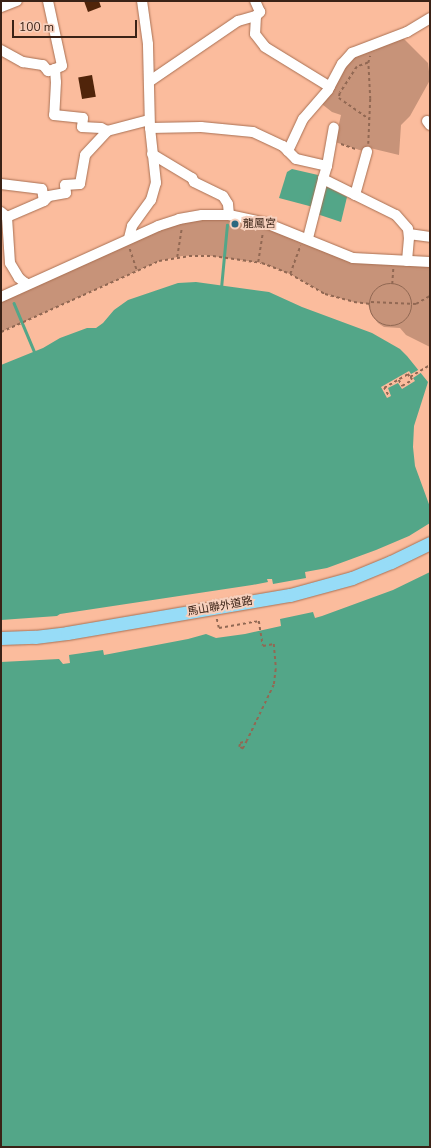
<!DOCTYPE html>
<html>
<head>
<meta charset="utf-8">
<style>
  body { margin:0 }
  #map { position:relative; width:431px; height:1148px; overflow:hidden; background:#fbbc9d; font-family:"Nunito Sans","Noto Sans TC",sans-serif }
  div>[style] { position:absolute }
  .green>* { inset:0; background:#c79379 }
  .water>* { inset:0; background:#53a688 }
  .pier>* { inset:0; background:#fbbc9d }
  .stream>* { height:2.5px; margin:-1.25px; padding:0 1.25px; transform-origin:1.25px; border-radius:1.25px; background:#53a688 }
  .building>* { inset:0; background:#50240a; transform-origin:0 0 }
  .path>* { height:1.5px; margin-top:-0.75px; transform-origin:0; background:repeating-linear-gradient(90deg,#916853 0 3px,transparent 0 6px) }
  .path>.ring { margin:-0.75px; padding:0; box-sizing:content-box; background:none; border:1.5px solid #916853; border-radius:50% }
  .roads { filter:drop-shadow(0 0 1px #a97053) drop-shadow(0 0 1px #a97053) }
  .minor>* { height:10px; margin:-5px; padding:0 5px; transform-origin:5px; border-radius:5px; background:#fff }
  .major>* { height:13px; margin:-6.5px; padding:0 6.5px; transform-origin:6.5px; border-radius:6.5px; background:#97dcf7 }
  .dots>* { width:11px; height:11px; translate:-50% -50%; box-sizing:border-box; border:2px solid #f7d0bd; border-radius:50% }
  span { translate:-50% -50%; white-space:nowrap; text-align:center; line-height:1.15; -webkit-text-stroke:4px #f7d0bd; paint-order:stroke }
  .poi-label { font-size:11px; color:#3a2216 }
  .left { translate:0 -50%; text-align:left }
  .street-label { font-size:11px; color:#3a2216 }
  .frame { position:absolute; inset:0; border:2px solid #3a2216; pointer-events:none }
  .scale { position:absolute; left:12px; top:20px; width:125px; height:18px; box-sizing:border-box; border:2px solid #3a2216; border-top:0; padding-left:5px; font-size:12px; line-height:14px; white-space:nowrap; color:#3a2216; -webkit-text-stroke:3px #f7d0bd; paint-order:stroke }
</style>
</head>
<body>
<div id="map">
  <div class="green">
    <div style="clip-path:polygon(399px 34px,428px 63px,430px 80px,410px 116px,401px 125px,399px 155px,370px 148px,369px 153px,335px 142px,341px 115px,332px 112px,318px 101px,348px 58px)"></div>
    <div style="clip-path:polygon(229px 215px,353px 258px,430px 262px,430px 347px,406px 335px,400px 328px,384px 327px,378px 323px,371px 314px,368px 304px,354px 302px,325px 294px,290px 274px,262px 263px,205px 255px,182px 256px,159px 261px,1px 332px,1px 297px,158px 226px)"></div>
  </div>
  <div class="water">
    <div style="clip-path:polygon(292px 169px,318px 175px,320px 181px,313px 207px,279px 198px,287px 172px)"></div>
    <div style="clip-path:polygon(324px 185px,347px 197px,341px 222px,317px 214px)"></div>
    <div style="clip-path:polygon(196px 282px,269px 292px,302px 307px,372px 333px,400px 349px,407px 356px,428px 382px,414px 426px,413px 447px,415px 466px,430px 507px,430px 523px,409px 536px,376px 550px,327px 568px,305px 572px,306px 578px,273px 584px,272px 579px,267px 579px,268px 582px,252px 585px,60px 614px,57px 616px,1px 620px,1px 365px,43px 348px,60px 338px,87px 328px,96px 328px,103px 323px,114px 310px,128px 300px,178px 283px)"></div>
    <div style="clip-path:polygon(430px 572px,430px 1147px,1px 1147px,1px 662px,59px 659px,63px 664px,70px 663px,69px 655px,103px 650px,104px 655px,188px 639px,206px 634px,216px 638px,245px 634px,281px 626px,280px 619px,313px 612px,315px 618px,322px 616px,393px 590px)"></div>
  </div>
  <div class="pier">
    <div style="clip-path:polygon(420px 369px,422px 372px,413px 378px,415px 381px,402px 389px,398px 383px,388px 388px,391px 396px,387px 398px,381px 387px,409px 371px,411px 374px)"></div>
  </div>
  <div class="stream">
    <div style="left:221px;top:288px;width:63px;rotate:-84.6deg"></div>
    <div style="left:14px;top:303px;width:54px;rotate:67.2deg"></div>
  </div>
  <div class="building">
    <div style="clip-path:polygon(84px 1px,99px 1px,101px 7px,88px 12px)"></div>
    <div style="left:92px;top:75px;width:22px;height:14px;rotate:80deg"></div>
  </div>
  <div class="path">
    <div style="left:368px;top:63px;width:12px;rotate:160deg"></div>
    <div style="left:357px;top:67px;width:31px;rotate:123deg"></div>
    <div style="left:340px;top:93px;width:5px;rotate:101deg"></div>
    <div style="left:339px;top:98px;width:37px;rotate:35deg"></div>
    <div style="left:341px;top:144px;width:18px;rotate:19deg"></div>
    <div style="left:368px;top:144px;width:45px;rotate:-87.5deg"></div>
    <div style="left:370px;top:99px;width:36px;rotate:-93deg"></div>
    <div style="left:368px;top:63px;width:7px;rotate:-74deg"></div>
    <div style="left:130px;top:249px;width:22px;rotate:72deg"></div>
    <div style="left:177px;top:257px;width:30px;rotate:-81deg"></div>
    <div style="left:258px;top:262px;width:30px;rotate:-81deg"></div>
    <div style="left:290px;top:274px;width:30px;rotate:-70deg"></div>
    <div style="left:392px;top:284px;width:16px;rotate:-86deg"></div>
    <div class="ring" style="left:370px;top:284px;width:40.5px;height:40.5px"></div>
    <div style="left:371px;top:302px;width:45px;rotate:2.5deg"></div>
    <div style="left:416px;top:304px;width:16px;rotate:-30deg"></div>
    <div style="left:1px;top:332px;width:173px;rotate:-24.2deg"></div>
    <div style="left:159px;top:261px;width:30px;rotate:-9deg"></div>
    <div style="left:189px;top:256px;width:24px"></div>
    <div style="left:213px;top:256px;width:49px;rotate:8.1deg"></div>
    <div style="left:262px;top:263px;width:30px;rotate:21deg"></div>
    <div style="left:290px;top:274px;width:40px;rotate:29.7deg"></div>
    <div style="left:325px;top:294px;width:30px;rotate:15deg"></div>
    <div style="left:354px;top:302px;width:17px;rotate:7deg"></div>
    <div style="left:399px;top:380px;width:7px;rotate:63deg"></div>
    <div style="left:402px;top:386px;width:12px;rotate:-31deg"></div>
    <div style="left:412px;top:380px;width:4px;rotate:-124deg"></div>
    <div style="left:388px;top:395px;width:8px;rotate:-120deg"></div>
    <div style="left:384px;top:388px;width:28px;rotate:-30deg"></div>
    <div style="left:408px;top:374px;width:4px;rotate:56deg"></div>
    <div style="left:410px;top:377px;width:23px;rotate:-31deg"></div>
    <div style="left:217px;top:619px;width:9px;rotate:77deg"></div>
    <div style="left:219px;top:628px;width:41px;rotate:-9.9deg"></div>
    <div style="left:259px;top:621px;width:25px;rotate:81deg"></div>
    <div style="left:263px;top:646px;width:11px;rotate:-10deg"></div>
    <div style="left:274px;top:644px;width:25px;rotate:85deg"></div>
    <div style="left:276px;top:669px;width:16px;rotate:97deg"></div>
    <div style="left:274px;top:685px;width:62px;rotate:115.7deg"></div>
    <div style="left:247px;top:741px;width:9px;rotate:117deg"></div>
    <div style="left:243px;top:749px;width:4px;rotate:-153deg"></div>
    <div style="left:239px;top:747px;width:4px;rotate:-76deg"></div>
    <div style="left:240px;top:743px;width:7px;rotate:-16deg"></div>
  </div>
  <div class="roads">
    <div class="minor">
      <div style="left:48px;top:1px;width:66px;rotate:77.8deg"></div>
      <div style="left:62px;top:66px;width:8px;rotate:157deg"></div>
      <div style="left:55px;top:69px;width:13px;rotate:86deg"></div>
      <div style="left:56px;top:82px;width:33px;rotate:93deg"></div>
      <div style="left:54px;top:115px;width:29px;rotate:6deg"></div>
      <div style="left:83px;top:118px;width:9px;rotate:96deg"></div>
      <div style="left:82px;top:127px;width:19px;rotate:3deg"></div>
      <div style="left:101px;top:128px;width:7px;rotate:27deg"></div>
      <div style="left:1px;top:7px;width:17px;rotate:-21deg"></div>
      <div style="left:256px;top:16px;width:18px;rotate:93deg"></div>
      <div style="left:255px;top:34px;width:16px;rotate:52deg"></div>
      <div style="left:265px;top:47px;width:76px;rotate:31.6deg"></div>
      <div style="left:1px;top:50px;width:25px;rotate:29deg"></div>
      <div style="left:23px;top:62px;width:20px;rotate:9deg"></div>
      <div style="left:43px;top:65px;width:8px;rotate:50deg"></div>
      <div style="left:48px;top:71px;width:7px;rotate:-16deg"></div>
      <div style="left:150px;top:81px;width:107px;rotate:-34.3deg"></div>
      <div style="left:238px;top:21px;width:19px;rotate:-16deg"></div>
      <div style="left:256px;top:16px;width:6px;rotate:-45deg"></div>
      <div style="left:260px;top:12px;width:12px;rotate:-114deg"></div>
      <div style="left:427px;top:121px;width:5px;rotate:53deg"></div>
      <div style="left:150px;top:128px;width:51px;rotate:-1.1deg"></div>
      <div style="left:201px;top:127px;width:52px;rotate:5.5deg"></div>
      <div style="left:253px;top:132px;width:33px;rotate:25deg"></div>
      <div style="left:283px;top:146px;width:7px;rotate:45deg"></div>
      <div style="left:152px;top:154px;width:47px;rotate:31deg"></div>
      <div style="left:192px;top:178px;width:4px;rotate:63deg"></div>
      <div style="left:194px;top:182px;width:32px;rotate:26deg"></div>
      <div style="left:223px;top:196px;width:9px;rotate:58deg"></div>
      <div style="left:228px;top:204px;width:11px;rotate:85deg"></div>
      <div style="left:327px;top:166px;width:39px;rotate:-80deg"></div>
      <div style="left:323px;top:179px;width:14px;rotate:-73deg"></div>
      <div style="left:327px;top:166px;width:32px;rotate:-167deg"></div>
      <div style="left:296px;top:159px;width:11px;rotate:-135deg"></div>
      <div style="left:288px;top:151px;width:35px;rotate:-65deg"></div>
      <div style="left:303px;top:119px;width:38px;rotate:-49deg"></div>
      <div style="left:328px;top:90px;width:30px;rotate:-62deg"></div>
      <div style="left:342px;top:64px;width:15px;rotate:-48deg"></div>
      <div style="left:352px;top:53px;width:59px;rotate:-20.9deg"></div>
      <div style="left:407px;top:32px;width:27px;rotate:-31deg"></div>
      <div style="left:1px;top:184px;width:41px;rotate:7deg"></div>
      <div style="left:42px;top:189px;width:12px;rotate:81deg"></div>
      <div style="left:355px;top:195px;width:45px;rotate:-74.4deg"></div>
      <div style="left:1px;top:212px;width:8px;rotate:40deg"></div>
      <div style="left:7px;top:217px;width:46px;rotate:86.3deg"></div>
      <div style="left:10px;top:263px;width:17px;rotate:59deg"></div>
      <div style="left:19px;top:278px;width:8px;rotate:40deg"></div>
      <div style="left:25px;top:283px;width:3px;rotate:18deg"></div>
      <div style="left:7px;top:217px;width:40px;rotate:-23.4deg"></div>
      <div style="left:44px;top:201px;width:7px;rotate:-45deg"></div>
      <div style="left:49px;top:196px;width:17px;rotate:-10deg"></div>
      <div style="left:66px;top:193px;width:8px;rotate:-97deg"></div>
      <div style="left:65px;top:185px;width:15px;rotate:-4deg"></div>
      <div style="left:80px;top:184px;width:29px;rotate:-80deg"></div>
      <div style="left:85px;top:155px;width:33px;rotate:-47deg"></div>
      <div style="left:107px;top:131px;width:43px;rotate:-14.7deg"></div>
      <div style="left:409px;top:234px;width:21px;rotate:8deg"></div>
      <div style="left:129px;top:238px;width:12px;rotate:-76deg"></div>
      <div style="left:132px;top:226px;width:32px;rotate:-54deg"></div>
      <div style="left:151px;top:200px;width:18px;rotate:-74deg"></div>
      <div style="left:156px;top:183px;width:55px;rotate:-96.2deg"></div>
      <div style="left:150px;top:128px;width:84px;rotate:-91.4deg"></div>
      <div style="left:148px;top:44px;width:43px;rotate:-97.9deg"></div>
      <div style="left:308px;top:238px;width:61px;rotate:-75.7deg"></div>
      <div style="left:323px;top:179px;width:81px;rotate:26.3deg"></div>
      <div style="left:396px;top:215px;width:18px;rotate:49deg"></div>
      <div style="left:408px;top:229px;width:9px;rotate:84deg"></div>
      <div style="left:409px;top:238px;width:23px;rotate:95deg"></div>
      <div style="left:1px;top:297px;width:172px;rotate:-24.3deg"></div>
      <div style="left:158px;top:226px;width:22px;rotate:-18deg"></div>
      <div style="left:179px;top:219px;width:23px;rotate:-10deg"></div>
      <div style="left:202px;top:215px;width:27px"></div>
      <div style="left:229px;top:215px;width:38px;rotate:12deg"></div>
      <div style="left:266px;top:223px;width:94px;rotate:21.9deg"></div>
      <div style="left:353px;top:258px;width:77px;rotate:3deg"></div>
    </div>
    <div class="major">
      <div style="left:1px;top:638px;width:34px;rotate:-2deg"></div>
      <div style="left:35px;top:637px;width:32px;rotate:-7deg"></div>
      <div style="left:67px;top:633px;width:226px;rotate:-9.7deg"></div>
      <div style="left:290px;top:595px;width:64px;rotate:-15.3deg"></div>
      <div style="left:352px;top:578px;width:42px;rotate:-22.3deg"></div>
      <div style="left:391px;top:562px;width:43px;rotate:-26deg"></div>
    </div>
  </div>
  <div class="dots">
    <div style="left:235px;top:224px;background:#2c687f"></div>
  </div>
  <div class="poi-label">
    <span class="left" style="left:243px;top:224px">龍鳳宮</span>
  </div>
  <div class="street-label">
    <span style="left:220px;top:607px;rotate:-10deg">馬山聯外道路</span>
  </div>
  <div class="frame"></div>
  <div class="scale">100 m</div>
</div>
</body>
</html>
